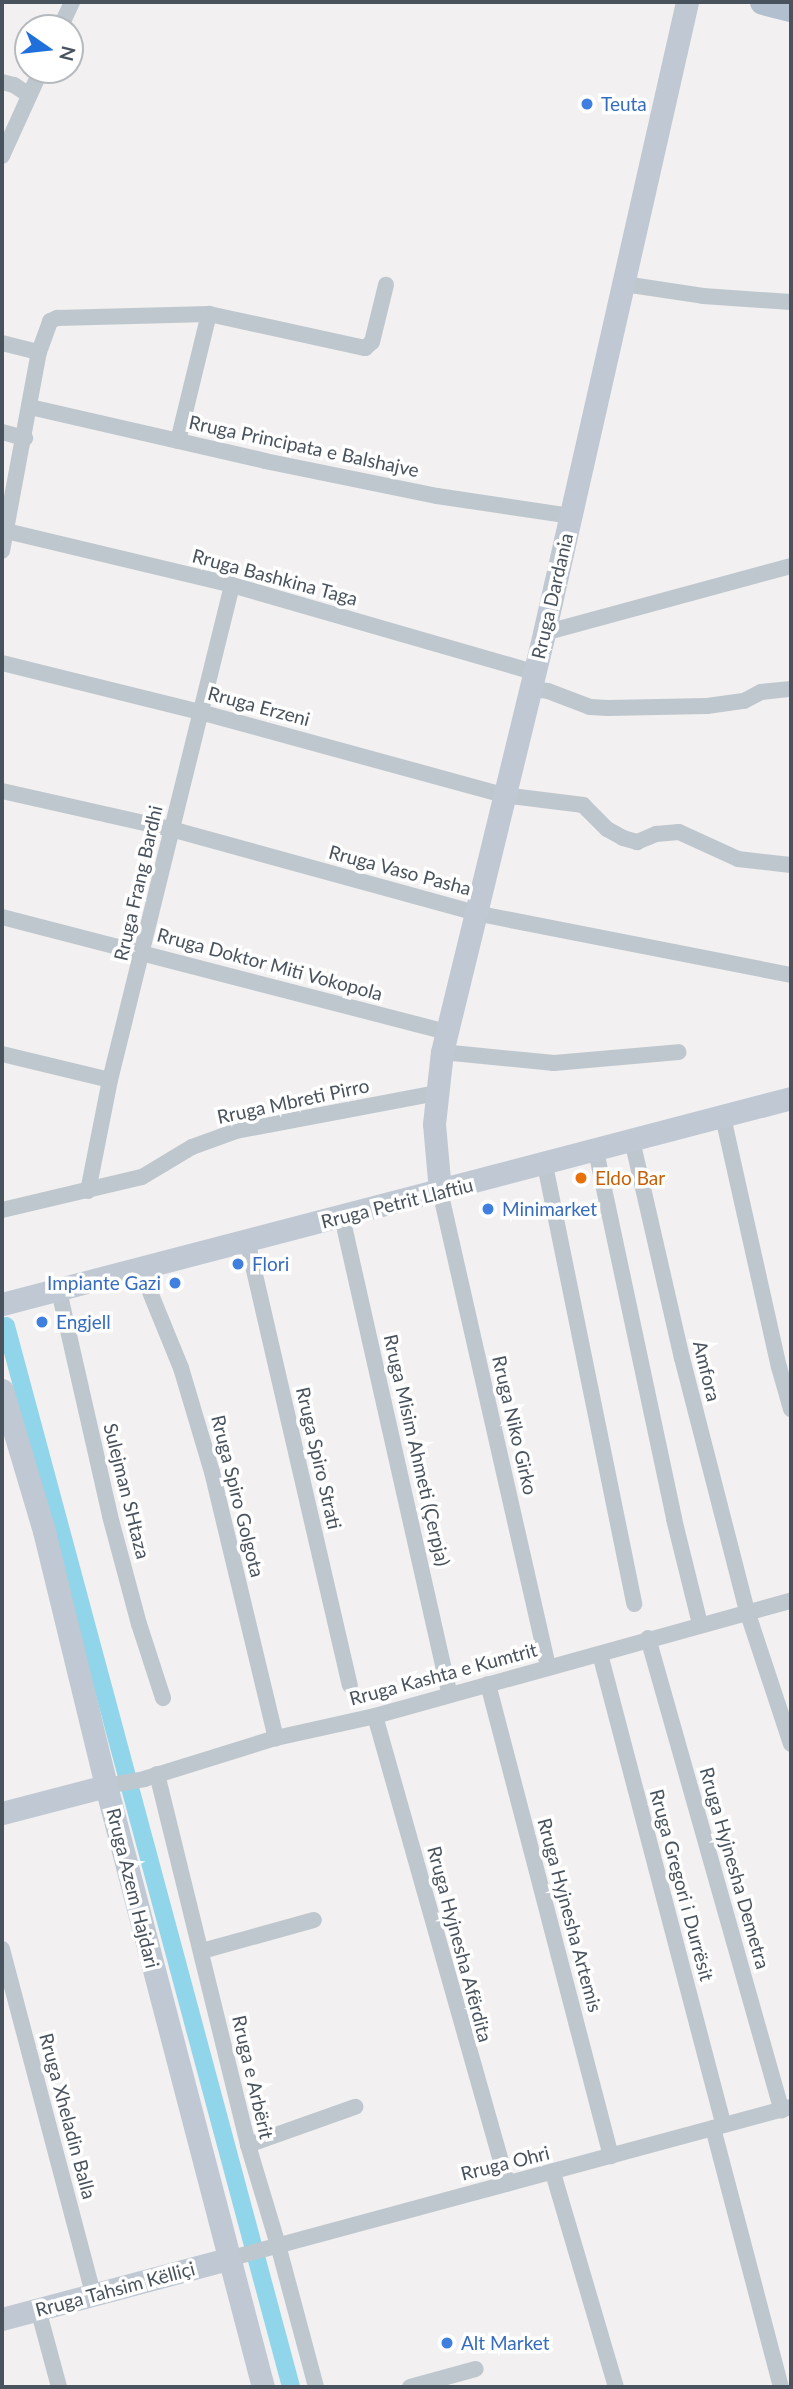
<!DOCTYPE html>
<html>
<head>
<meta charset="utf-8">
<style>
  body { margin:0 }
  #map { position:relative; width:793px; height:2389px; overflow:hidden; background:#f2f0f0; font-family:Lato,sans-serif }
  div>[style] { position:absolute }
  .canal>* { height:18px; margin:-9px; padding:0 9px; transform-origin:9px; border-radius:9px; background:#90d5e9 }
  .street>* { height:16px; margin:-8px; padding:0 8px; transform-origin:8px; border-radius:8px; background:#bfc7ce }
  .secondary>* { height:23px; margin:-11.5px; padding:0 11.5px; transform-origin:11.5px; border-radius:11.5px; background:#bfc8d3 }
  .primary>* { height:26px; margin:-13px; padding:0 13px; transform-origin:13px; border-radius:13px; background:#b1bfce }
  .dots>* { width:19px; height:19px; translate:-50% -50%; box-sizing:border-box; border:4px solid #fff; border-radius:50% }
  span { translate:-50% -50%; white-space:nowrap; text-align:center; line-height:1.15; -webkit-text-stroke:7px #fff; paint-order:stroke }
  .shop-label { font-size:19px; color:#366cbe }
  .left { translate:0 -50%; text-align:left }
  .right { translate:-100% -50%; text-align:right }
  .street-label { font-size:19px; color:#49535d }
  .food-label { font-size:19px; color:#c56008 }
  .frame { position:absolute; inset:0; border:4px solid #49535d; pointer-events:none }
  .north { position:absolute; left:14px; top:14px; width:70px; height:70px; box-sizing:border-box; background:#fff; border:2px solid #b6babe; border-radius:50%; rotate:104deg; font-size:19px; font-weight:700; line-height:28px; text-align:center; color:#49535d }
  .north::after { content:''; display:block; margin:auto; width:24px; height:32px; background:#2070dc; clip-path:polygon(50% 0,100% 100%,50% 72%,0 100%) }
</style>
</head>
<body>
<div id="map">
  <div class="canal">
    <div style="left:6px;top:1326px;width:1099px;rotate:74.96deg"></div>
  </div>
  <div class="street">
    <div style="left:60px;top:28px;width:29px;rotate:-65deg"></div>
    <div style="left:2px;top:82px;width:12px;rotate:14deg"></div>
    <div style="left:14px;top:85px;width:18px;rotate:34deg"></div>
    <div style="left:2px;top:156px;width:94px;rotate:-65.6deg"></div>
    <div style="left:624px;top:284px;width:80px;rotate:8.6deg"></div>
    <div style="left:703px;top:296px;width:88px;rotate:3.9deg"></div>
    <div style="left:2px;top:343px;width:38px;rotate:14deg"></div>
    <div style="left:30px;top:407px;width:241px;rotate:12.9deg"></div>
    <div style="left:265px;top:461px;width:176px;rotate:11.5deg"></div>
    <div style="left:437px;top:496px;width:135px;rotate:8.5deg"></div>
    <div style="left:2px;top:432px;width:24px;rotate:15deg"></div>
    <div style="left:178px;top:441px;width:131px;rotate:-76.3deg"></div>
    <div style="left:2px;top:530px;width:236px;rotate:13.4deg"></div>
    <div style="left:232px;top:585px;width:314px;rotate:16.1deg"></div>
    <div style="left:2px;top:551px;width:202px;rotate:-79.5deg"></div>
    <div style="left:39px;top:352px;width:33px;rotate:-70deg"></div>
    <div style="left:50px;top:321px;width:8px;rotate:-23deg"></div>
    <div style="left:57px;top:318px;width:152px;rotate:-1.5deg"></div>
    <div style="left:209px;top:314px;width:160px;rotate:12.3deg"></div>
    <div style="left:365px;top:348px;width:9px;rotate:-41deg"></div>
    <div style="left:372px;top:342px;width:59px;rotate:-76.2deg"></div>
    <div style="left:544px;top:633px;width:256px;rotate:-15.2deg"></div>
    <div style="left:2px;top:663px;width:204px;rotate:13.9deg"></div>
    <div style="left:200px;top:712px;width:314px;rotate:15.3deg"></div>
    <div style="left:503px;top:795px;width:81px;rotate:7.1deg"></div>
    <div style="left:583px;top:805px;width:34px;rotate:45deg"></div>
    <div style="left:607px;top:829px;width:18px;rotate:29deg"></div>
    <div style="left:623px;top:838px;width:15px;rotate:16deg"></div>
    <div style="left:637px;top:842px;width:21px;rotate:-23deg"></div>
    <div style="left:656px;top:834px;width:23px;rotate:-5deg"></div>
    <div style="left:679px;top:832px;width:65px;rotate:24.6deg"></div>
    <div style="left:738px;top:859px;width:53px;rotate:6.5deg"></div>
    <div style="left:530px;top:689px;width:18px;rotate:6deg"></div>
    <div style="left:548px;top:691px;width:45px;rotate:20.9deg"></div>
    <div style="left:590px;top:707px;width:18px;rotate:3deg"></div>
    <div style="left:608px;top:708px;width:99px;rotate:-1.2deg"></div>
    <div style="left:707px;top:706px;width:37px;rotate:-8deg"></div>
    <div style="left:744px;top:701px;width:19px;rotate:-28deg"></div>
    <div style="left:761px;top:692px;width:30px;rotate:-6deg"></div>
    <div style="left:2px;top:791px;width:173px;rotate:12.7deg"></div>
    <div style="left:171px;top:829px;width:315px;rotate:15.4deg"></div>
    <div style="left:475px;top:913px;width:322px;rotate:11.1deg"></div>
    <div style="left:2px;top:917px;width:459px;rotate:14.5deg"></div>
    <div style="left:442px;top:1052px;width:113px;rotate:5.6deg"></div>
    <div style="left:554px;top:1063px;width:125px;rotate:-5deg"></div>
    <div style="left:2px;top:1054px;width:111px;rotate:13.5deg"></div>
    <div style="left:723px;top:1117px;width:256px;rotate:77.4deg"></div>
    <div style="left:779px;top:1367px;width:44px;rotate:74.1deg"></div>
    <div style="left:632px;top:1140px;width:224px;rotate:77.1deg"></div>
    <div style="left:682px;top:1358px;width:261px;rotate:75.6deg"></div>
    <div style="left:747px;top:1611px;width:140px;rotate:71.7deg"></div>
    <div style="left:596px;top:1151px;width:376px;rotate:78deg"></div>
    <div style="left:674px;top:1519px;width:108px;rotate:76.1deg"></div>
    <div style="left:545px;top:1165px;width:448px;rotate:78.5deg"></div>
    <div style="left:88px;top:1191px;width:113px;rotate:-78.8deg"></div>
    <div style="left:110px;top:1080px;width:510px;rotate:-76.15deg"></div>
    <div style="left:440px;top:1191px;width:489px;rotate:77.2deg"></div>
    <div style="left:2px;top:1210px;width:144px;rotate:-13.3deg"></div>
    <div style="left:142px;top:1177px;width:58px;rotate:-31deg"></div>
    <div style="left:192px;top:1147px;width:47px;rotate:-20deg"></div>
    <div style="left:236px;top:1131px;width:205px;rotate:-10.7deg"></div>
    <div style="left:342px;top:1217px;width:488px;rotate:77.3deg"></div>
    <div style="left:247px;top:1240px;width:457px;rotate:77deg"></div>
    <div style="left:141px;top:1270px;width:106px;rotate:67.8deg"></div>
    <div style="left:181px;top:1368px;width:109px;rotate:73.4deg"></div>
    <div style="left:212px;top:1472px;width:274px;rotate:76.5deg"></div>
    <div style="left:59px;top:1291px;width:231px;rotate:77.2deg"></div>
    <div style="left:110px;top:1516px;width:112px;rotate:75deg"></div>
    <div style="left:139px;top:1624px;width:78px;rotate:72deg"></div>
    <div style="left:648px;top:1638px;width:491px;rotate:74.2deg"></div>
    <div style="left:600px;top:1654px;width:487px;rotate:75.3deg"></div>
    <div style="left:488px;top:1684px;width:488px;rotate:75.4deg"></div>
    <div style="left:375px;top:1716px;width:486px;rotate:74.2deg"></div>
    <div style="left:157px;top:1774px;width:382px;rotate:76.2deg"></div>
    <div style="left:248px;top:2145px;width:104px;rotate:73.3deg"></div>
    <div style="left:278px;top:2245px;width:147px;rotate:75deg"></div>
    <div style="left:106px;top:1786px;width:39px;rotate:-10deg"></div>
    <div style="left:144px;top:1779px;width:138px;rotate:-17.3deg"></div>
    <div style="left:276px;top:1738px;width:101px;rotate:-12.5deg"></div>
    <div style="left:375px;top:1716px;width:432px;rotate:-15.5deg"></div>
    <div style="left:2px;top:1949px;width:356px;rotate:75.2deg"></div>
    <div style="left:202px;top:1951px;width:116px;rotate:-15.5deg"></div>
    <div style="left:713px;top:2128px;width:268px;rotate:75.3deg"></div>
    <div style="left:248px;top:2145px;width:114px;rotate:-19.6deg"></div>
    <div style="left:553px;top:2173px;width:223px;rotate:73.6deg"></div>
    <div style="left:228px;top:2259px;width:583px;rotate:-15.11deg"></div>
    <div style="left:38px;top:2309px;width:81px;rotate:74.9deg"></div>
    <div style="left:410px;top:2387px;width:68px;rotate:-15.3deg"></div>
  </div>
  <div class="secondary">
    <div style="left:440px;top:1191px;width:67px;rotate:-95.1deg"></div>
    <div style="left:434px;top:1124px;width:72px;rotate:-83.7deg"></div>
    <div style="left:442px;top:1052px;width:431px;rotate:-76.3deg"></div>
    <div style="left:544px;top:633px;width:647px;rotate:-77.23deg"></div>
    <div style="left:2px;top:1304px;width:815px;rotate:-14.63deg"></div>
    <div style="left:2px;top:1390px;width:147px;rotate:73.4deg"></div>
    <div style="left:44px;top:1531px;width:262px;rotate:76.3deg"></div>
    <div style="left:106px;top:1786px;width:621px;rotate:75.36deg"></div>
    <div style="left:2px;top:1813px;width:107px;rotate:-14.6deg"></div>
    <div style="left:2px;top:2319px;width:234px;rotate:-14.9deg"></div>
  </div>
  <div class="primary">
    <div style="left:763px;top:2px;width:29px;rotate:14deg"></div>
  </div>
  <div class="dots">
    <div style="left:587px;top:104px;background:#3f7fe0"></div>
    <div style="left:581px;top:1178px;background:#e8710a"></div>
    <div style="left:488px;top:1209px;background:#3f7fe0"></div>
    <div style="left:238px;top:1264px;background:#3f7fe0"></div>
    <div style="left:175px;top:1283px;background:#3f7fe0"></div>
    <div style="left:42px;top:1322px;background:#3f7fe0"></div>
    <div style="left:447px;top:2343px;background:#3f7fe0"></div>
  </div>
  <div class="shop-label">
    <span class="left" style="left:601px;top:104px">Teuta</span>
    <span class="left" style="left:502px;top:1209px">Minimarket</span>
    <span class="left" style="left:252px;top:1264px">Flori</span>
    <span class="right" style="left:161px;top:1283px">Impiante Gazi</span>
    <span class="left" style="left:56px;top:1322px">Engjell</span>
    <span class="left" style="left:461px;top:2343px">Alt Market</span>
  </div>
  <div class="street-label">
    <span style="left:304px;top:446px;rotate:12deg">Rruga Principata e Balshajve</span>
    <span style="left:275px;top:577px;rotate:15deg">Rruga Bashkina Taga</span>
    <span style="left:552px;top:596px;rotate:-77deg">Rruga Dardania</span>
    <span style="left:259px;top:706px;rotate:15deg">Rruga Erzeni</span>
    <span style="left:400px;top:870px;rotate:15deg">Rruga Vaso Pasha</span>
    <span style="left:138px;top:883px;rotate:-77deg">Rruga Frang Bardhi</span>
    <span style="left:270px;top:964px;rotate:15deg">Rruga Doktor Miti Vokopola</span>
    <span style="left:293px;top:1101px;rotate:-12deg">Rruga Mbreti Pirro</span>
    <span style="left:397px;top:1203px;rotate:-14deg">Rruga Petrit Llaftiu</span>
    <span style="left:707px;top:1371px;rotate:76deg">Amfora</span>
    <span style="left:515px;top:1425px;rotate:77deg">Rruga Niko Girko</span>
    <span style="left:417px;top:1450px;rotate:77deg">Rruga Misim Ahmeti (Çerpja)</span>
    <span style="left:319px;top:1458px;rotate:77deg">Rruga Spiro Strati</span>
    <span style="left:127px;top:1491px;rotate:76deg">Sulejman SHtaza</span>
    <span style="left:238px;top:1496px;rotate:76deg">Rruga Spiro Golgota</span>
    <span style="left:443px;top:1674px;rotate:-15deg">Rruga Kashta e Kumtrit</span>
    <span style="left:735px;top:1868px;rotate:74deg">Rruga Hyjnesha Demetra</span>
    <span style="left:682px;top:1885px;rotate:75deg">Rruga Gregori i Durrësit</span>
    <span style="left:133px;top:1888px;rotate:76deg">Rruga Azem Hajdari</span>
    <span style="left:570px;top:1915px;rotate:75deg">Rruga Hyjnesha Artemis</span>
    <span style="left:460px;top:1944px;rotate:75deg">Rruga Hyjnesha Afërdita</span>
    <span style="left:253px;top:2077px;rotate:77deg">Rruga e Arbërit</span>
    <span style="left:68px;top:2116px;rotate:75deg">Rruga Xheladin Balla</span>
    <span style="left:505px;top:2163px;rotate:-14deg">Rruga Ohri</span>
    <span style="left:115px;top:2289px;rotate:-15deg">Rruga Tahsim Këlliçi</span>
  </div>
  <div class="food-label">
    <span class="left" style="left:595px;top:1178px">Eldo Bar</span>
  </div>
  <div class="frame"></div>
  <div class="north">N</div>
</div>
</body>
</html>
